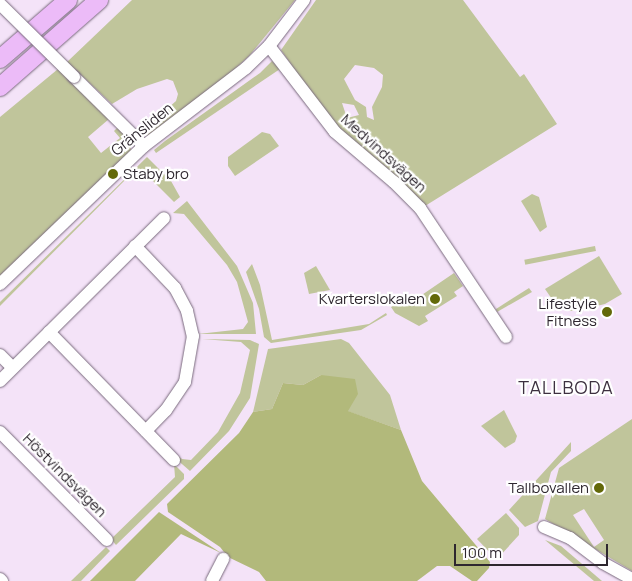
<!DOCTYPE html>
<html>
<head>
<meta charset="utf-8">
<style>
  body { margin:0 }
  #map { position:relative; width:632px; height:581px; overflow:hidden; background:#f4e3f8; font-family:Manrope,sans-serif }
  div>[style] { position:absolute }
  .green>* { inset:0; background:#c0c59b; transform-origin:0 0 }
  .forest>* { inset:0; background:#b2b97b }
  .roads { filter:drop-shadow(0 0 1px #796a7d) drop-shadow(0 0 1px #796a7d) }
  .minor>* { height:12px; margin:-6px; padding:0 6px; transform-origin:6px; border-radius:6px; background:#fff }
  .highway>* { height:18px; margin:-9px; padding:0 9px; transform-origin:9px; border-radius:9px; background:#ecbbf8 }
  .bridges { filter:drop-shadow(0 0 1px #796a7d) drop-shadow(0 0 1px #796a7d) }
  .minor-bridge>* { height:12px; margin:-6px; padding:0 6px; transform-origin:6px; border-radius:6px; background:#fff }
  .dots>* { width:14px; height:14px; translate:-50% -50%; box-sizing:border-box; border:2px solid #fff; border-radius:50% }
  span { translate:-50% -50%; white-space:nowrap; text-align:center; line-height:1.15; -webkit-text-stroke:4.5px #fff; paint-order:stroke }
  .street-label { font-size:15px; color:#2e272f }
  .poi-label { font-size:15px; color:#2e272f }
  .left { translate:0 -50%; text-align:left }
  .right { translate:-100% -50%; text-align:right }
  .quarter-label { font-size:18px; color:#3d3040; letter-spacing:1px }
  .scale { position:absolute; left:454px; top:544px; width:154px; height:22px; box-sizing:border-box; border:2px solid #2e272f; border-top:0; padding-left:6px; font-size:15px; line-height:18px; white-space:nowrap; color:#2e272f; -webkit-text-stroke:4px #fff; paint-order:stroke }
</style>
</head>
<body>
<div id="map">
  <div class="green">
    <div style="clip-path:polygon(132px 0,295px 0,249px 56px,223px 80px,147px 136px,142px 131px,176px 101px,178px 94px,173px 81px,167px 79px,137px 89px,112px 104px,67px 62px)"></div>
    <div style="clip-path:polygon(evenodd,316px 0,463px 0,520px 77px,524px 74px,557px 124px,425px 206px,351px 141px,324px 112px,281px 50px,316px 0,355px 65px,374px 68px,383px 75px,382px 87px,372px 107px,374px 120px,367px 117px,366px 107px,355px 100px,344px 79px,355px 65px,316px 0,342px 103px,354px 105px,359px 115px,347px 118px,342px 103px)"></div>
    <div style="clip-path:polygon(272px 61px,280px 69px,156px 153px,154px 150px,165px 141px,260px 73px)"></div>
    <div style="clip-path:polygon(58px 69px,109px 119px,88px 137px,101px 153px,120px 138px,114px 131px,118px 127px,130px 142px,131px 151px,0 276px,0 117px)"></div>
    <div style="clip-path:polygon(262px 132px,270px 134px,279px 146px,235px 176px,228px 166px,228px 157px)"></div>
    <div style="clip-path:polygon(147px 157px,171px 181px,180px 197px,174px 202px,143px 171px,132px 173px,0 306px,0 302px)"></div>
    <div style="clip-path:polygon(532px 194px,539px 197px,547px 227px,540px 232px,521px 201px)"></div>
    <div style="clip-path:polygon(187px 201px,237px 266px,253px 303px,256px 334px,198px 334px,243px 329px,248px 322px,237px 282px,227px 265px,184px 214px,173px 213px)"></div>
    <div style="left:595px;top:246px;width:5px;height:72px;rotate:79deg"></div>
    <div style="clip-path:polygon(599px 256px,622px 294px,605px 304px,588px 308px,570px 311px,558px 308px,545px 289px)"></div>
    <div style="clip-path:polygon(252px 264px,260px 285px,272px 340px,369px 324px,386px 313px,387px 315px,361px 330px,271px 343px,264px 337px,259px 309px,246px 272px)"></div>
    <div style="clip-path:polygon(316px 266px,330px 290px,309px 294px,304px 273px)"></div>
    <div style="clip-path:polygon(454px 273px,463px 286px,454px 292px,457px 296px,425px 316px,428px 321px,419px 326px,395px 313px,391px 307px,408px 295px,413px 301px)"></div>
    <div style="clip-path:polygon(529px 288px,532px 292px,497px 312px,496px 309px)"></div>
    <div style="clip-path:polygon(202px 339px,250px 340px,259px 344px,250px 398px,229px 431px,190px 471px,175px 458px,177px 455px,182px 459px,191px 460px,218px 432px,240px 393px,250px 350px,241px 342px)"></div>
    <div style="clip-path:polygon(341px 339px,349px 343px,390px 395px,401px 430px,347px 411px,321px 375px,303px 385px,283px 383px,272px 409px,253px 412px,268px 349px)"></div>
    <div style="clip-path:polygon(504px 410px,517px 436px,515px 442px,505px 448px,481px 426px)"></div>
    <div style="clip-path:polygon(evenodd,632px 419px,632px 571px,545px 519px,559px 468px,632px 419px,584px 509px,604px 540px,594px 547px,573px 515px,584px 509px)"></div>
    <div style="clip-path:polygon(571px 442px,571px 451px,551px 472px,538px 521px,525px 527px,509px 510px)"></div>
    <div style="clip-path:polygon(174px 464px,184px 474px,184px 479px,116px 545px,111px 539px,175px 477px)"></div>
    <div style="clip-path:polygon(506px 513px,519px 528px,519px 535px,499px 557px,495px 558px,477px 539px)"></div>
    <div style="clip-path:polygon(545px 540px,561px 546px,602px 581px,594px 581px)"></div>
    <div style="clip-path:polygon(106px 547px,110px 551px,81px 581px,71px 581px)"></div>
  </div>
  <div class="forest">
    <div style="clip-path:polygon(321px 375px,355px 379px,358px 394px,348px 411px,401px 430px,422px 481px,490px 562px,489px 568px,477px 581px,472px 581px,450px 566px,437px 566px,417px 581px,266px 581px,259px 572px,228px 557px,220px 547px,168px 512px,167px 504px,239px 433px,253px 412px,272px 409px,283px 383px,303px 385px)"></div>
    <div style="clip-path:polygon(159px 512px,221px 553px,181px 534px,135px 581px,90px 581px)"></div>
  </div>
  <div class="roads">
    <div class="minor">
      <div style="left:269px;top:46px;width:108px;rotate:52.5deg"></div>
      <div style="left:335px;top:132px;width:77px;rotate:40.3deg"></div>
      <div style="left:394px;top:182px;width:37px;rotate:45deg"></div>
      <div style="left:420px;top:208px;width:155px;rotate:56.3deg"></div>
      <div style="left:74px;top:77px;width:98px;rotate:44.6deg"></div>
      <div style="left:135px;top:246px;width:58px;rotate:46.4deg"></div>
      <div style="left:175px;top:288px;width:26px;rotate:62deg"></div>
      <div style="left:187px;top:311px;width:26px;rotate:77deg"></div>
      <div style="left:193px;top:336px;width:47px;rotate:99.9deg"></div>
      <div style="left:185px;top:382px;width:34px;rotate:124deg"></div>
      <div style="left:166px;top:410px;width:29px;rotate:134deg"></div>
      <div style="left:0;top:284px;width:199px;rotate:-43.8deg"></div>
      <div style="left:144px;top:146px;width:128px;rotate:-37.4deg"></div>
      <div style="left:246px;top:68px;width:32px;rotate:-44deg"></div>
      <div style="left:269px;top:46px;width:58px;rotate:-52.7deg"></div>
      <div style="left:49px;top:332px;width:179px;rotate:45.7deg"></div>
      <div style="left:0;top:355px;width:18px;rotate:45deg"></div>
      <div style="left:0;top:381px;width:231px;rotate:-44.8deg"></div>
      <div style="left:0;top:432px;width:152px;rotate:45.3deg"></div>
      <div style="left:544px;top:527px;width:28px;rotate:23deg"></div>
      <div style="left:570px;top:538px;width:41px;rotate:37.1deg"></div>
      <div style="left:603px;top:563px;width:33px;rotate:29deg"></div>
      <div style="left:0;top:579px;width:3px;rotate:45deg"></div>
      <div style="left:212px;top:581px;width:25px;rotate:-63deg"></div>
    </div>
    <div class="highway">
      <div style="left:0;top:59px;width:90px;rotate:-40.9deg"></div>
      <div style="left:0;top:87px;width:132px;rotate:-41.3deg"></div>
    </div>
  </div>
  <div class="bridges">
    <div class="minor-bridge">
      <div style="left:0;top:4px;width:104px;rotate:44.6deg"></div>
    </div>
  </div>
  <div class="dots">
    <div style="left:113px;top:174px;background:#636909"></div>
    <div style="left:435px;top:299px;background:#636909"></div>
    <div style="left:607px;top:312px;background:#636909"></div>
    <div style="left:599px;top:488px;background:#636909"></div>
  </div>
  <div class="street-label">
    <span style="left:142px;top:129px;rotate:-39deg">Gränsliden</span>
    <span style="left:384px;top:153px;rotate:42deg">Medvindsvägen</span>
    <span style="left:65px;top:475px;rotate:45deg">Höstvindsvägen</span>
  </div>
  <div class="poi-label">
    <span class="left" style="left:123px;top:174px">Staby bro</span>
    <span class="right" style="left:425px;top:299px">Kvarterslokalen</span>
    <span class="right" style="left:597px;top:312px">Lifestyle<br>Fitness</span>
    <span class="right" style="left:589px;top:488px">Tallbovallen</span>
  </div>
  <div class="quarter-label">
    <span style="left:566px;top:387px">TALLBODA</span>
  </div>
  <div class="scale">100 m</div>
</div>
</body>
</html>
